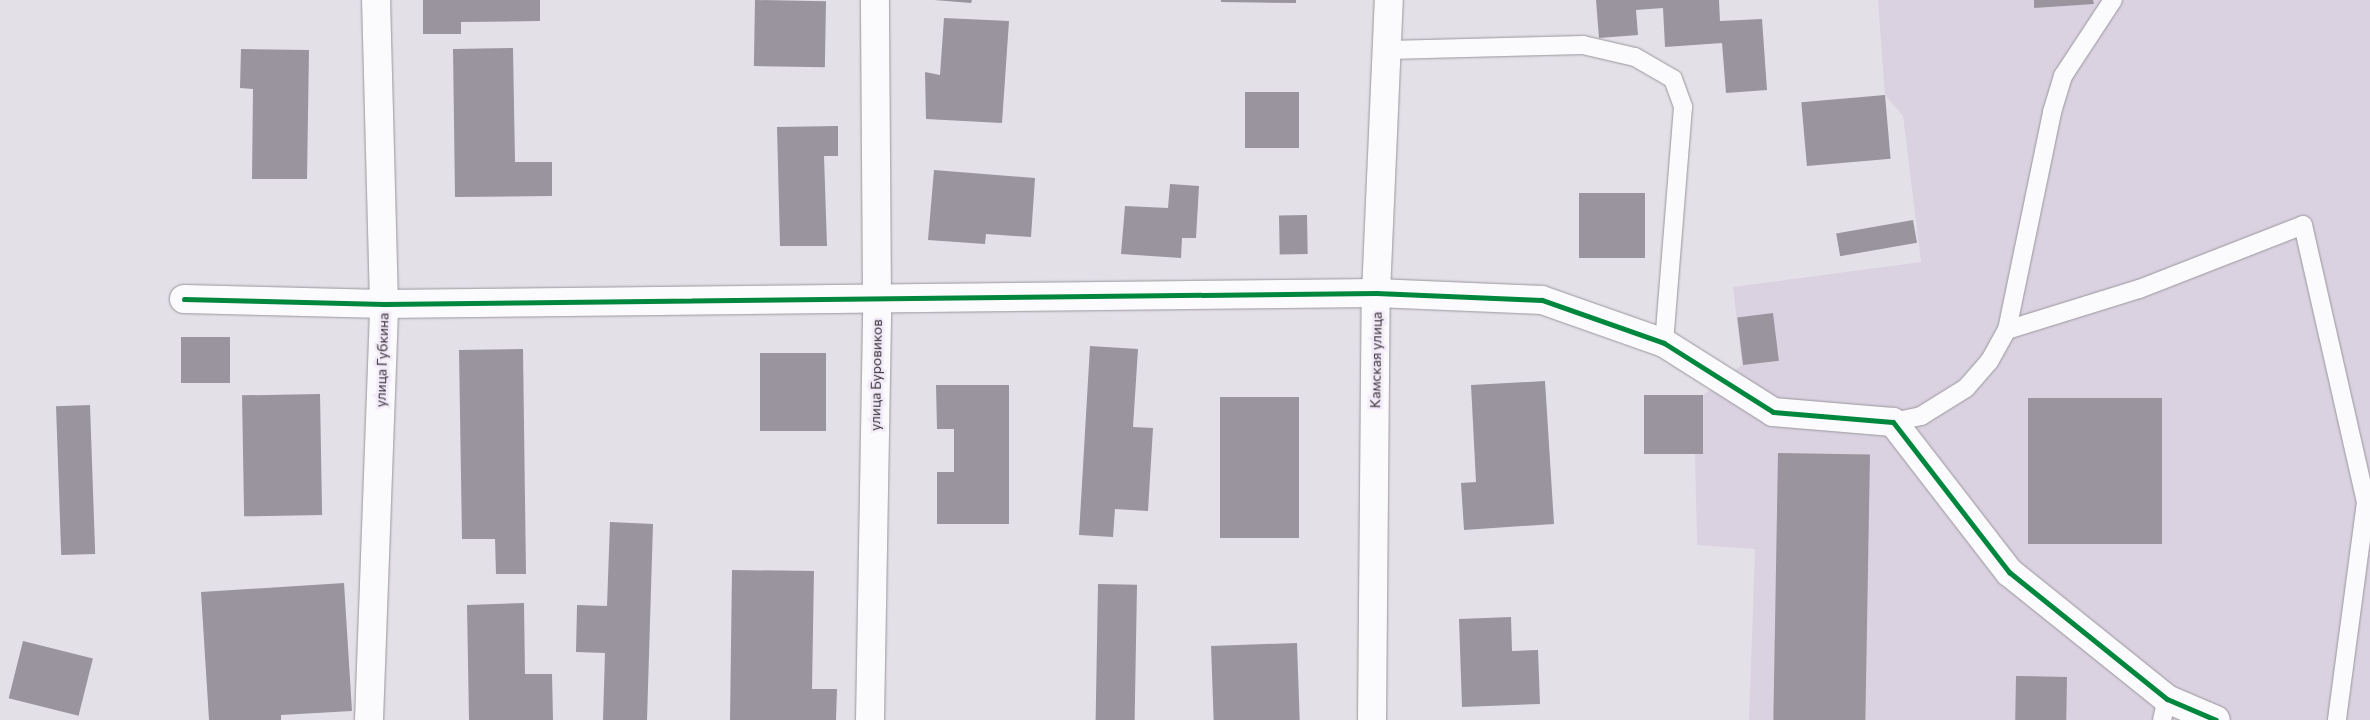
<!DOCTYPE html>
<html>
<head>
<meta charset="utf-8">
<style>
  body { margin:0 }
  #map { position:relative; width:2370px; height:720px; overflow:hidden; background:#e4e0e8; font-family:Commissioner,sans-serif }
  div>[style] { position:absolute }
  .built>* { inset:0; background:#dbd2e1 }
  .building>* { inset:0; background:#99949d; transform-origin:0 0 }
  .roads { filter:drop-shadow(0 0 1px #99969c) drop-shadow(0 0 1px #99969c) }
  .service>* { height:18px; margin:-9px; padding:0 9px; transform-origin:9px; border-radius:9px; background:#fbfafc }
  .minor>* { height:28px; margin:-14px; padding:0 14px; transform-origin:14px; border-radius:14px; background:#fbfafc }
  .cycleway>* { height:5px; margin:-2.5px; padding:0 2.5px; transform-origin:2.5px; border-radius:2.5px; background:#00873e }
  span { translate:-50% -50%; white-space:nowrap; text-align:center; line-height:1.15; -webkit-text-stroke:5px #f3eaf9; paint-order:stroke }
  .street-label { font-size:14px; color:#353237 }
</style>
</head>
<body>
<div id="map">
  <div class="built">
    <div style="clip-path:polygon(1878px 0,2370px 0,2370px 720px,1749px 720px,1755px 549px,1697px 545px,1695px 454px,1703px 454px,1703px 395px,1742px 365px,1733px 287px,1921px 262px,1903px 116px,1885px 95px)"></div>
  </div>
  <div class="building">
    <div style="clip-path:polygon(423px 0,540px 0,540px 21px,461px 22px,461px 34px,423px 34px)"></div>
    <div style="left:755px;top:0;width:71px;height:66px;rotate:1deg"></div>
    <div style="clip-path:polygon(934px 0,972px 0,971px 3px)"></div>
    <div style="clip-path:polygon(1221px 0,1296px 0,1296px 3px,1221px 2px)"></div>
    <div style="clip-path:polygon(1596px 0,1719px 0,1720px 21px,1762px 19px,1767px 90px,1726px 93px,1722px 43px,1665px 47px,1663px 8px,1636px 10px,1638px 35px,1599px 38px)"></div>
    <div style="clip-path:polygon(2034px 0,2093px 0,2094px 4px,2034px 8px)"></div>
    <div style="clip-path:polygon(944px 18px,1009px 21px,1002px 123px,926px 119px,925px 72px,940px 75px)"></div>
    <div style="clip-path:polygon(513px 48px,515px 162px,552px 162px,552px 196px,455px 197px,453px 49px)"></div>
    <div style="clip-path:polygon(241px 49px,309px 50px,307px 179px,252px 179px,253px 89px,240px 88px)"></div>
    <div style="left:1245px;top:92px;width:54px;height:56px"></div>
    <div style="left:1885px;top:95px;width:64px;height:84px;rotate:85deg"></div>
    <div style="clip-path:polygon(838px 126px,838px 156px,824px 156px,827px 246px,780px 246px,777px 127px)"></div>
    <div style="clip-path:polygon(934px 170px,1035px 178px,1031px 237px,986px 234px,985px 244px,928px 240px)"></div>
    <div style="clip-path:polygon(1170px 184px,1199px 186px,1196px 238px,1182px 238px,1181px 258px,1121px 254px,1125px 206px,1168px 208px)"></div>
    <div style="left:1645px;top:193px;width:65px;height:66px;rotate:90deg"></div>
    <div style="left:1307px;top:215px;width:39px;height:28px;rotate:89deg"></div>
    <div style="left:1913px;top:220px;width:23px;height:78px;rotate:80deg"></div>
    <div style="left:1773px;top:313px;width:48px;height:36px;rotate:83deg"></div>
    <div style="left:181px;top:337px;width:49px;height:46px"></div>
    <div style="clip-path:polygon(1090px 346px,1138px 349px,1133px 427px,1153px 428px,1148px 511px,1115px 509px,1113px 537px,1079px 535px)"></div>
    <div style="clip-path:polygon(523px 349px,526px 574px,496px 574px,495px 539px,462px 539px,459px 350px)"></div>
    <div style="left:760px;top:353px;width:66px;height:78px"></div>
    <div style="clip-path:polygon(1545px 381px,1554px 524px,1464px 530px,1461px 483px,1476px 482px,1471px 385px)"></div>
    <div style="clip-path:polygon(936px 385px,1009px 385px,1009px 524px,937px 524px,937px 472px,954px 472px,954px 429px,937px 429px)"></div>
    <div style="left:320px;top:394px;width:121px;height:78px;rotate:89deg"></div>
    <div style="left:1644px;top:395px;width:59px;height:59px"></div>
    <div style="left:1220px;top:397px;width:79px;height:141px"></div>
    <div style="left:2028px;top:398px;width:134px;height:146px"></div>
    <div style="left:90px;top:405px;width:149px;height:34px;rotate:88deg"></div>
    <div style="left:1778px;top:453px;width:92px;height:267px;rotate:1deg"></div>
    <div style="clip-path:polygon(610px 522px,653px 524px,647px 720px,603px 720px,605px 653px,576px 652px,577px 605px,607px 606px)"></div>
    <div style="clip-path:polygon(732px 570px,814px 571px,812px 689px,837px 689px,836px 720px,730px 720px)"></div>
    <div style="clip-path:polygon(344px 583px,352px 711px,281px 715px,281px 720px,209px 720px,201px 592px)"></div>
    <div style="left:1098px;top:584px;width:39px;height:136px;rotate:1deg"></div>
    <div style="clip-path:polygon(524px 603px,525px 674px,552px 674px,553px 720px,469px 720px,467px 605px)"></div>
    <div style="clip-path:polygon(1511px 617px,1512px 651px,1538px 650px,1540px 704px,1462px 707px,1459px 619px)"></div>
    <div style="left:23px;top:641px;width:72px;height:59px;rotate:14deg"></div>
    <div style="left:1297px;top:643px;width:77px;height:86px;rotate:88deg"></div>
    <div style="left:2016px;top:676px;width:51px;height:44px;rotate:1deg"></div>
  </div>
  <div class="roads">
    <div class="service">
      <div style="left:1388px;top:50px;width:195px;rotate:-1.5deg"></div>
      <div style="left:1583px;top:45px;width:53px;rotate:13deg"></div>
      <div style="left:1635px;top:57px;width:44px;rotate:30.1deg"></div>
      <div style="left:1673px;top:79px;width:30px;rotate:70deg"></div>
      <div style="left:1683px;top:107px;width:237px;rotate:94.6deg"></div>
      <div style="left:2007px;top:330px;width:138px;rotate:-17.3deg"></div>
      <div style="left:2139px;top:289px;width:176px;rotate:-21.3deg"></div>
      <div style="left:2303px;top:225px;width:284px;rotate:77.2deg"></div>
      <div style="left:2366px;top:502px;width:220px;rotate:97.6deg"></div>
      <div style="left:1893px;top:422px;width:29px;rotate:-12deg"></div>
      <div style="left:1921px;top:416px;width:53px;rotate:-31.9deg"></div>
      <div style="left:1966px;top:388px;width:35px;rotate:-49deg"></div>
      <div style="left:1989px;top:362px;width:37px;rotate:-61deg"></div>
      <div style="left:2007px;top:330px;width:223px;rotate:-78.3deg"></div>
      <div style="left:2052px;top:112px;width:38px;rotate:-73deg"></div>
      <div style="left:2063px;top:76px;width:91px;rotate:-56.7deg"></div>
      <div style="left:2162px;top:720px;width:22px;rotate:-77deg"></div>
    </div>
    <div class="minor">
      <div style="left:184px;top:299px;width:200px;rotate:1.4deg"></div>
      <div style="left:384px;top:304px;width:992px;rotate:-0.64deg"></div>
      <div style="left:1376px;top:293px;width:166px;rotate:2.4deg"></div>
      <div style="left:1542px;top:300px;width:129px;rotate:19.4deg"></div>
      <div style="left:1664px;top:343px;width:129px;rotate:32.3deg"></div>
      <div style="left:1773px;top:412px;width:120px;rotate:4.8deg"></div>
      <div style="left:1893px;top:422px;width:190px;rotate:52.3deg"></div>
      <div style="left:2009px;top:572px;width:203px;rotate:38.8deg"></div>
      <div style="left:2167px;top:699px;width:53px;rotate:23.2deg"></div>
      <div style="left:369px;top:720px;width:416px;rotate:-87.9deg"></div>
      <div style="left:384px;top:304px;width:304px;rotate:-91.5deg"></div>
      <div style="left:870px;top:720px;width:421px;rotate:-89deg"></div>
      <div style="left:877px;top:299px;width:299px;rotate:-90.4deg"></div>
      <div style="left:1372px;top:720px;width:427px;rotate:-89.5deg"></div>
      <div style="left:1376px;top:293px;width:293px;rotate:-87.5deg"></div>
    </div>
  </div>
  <div class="cycleway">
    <div style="left:184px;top:299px;width:200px;rotate:1.4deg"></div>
    <div style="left:384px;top:304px;width:992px;rotate:-0.64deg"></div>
    <div style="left:1376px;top:293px;width:166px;rotate:2.4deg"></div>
    <div style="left:1542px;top:300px;width:129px;rotate:19.4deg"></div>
    <div style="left:1664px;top:343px;width:129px;rotate:32.3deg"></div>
    <div style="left:1773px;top:412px;width:120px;rotate:4.8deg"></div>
    <div style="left:1893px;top:422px;width:190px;rotate:52.3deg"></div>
    <div style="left:2009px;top:572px;width:203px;rotate:38.8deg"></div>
    <div style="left:2167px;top:699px;width:53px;rotate:23.2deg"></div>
  </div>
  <div class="street-label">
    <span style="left:382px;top:360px;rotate:-88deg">улица Губкина</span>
    <span style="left:1376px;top:360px;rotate:-89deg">Камская улица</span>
    <span style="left:876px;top:375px;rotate:-89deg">улица Буровиков</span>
  </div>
</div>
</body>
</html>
